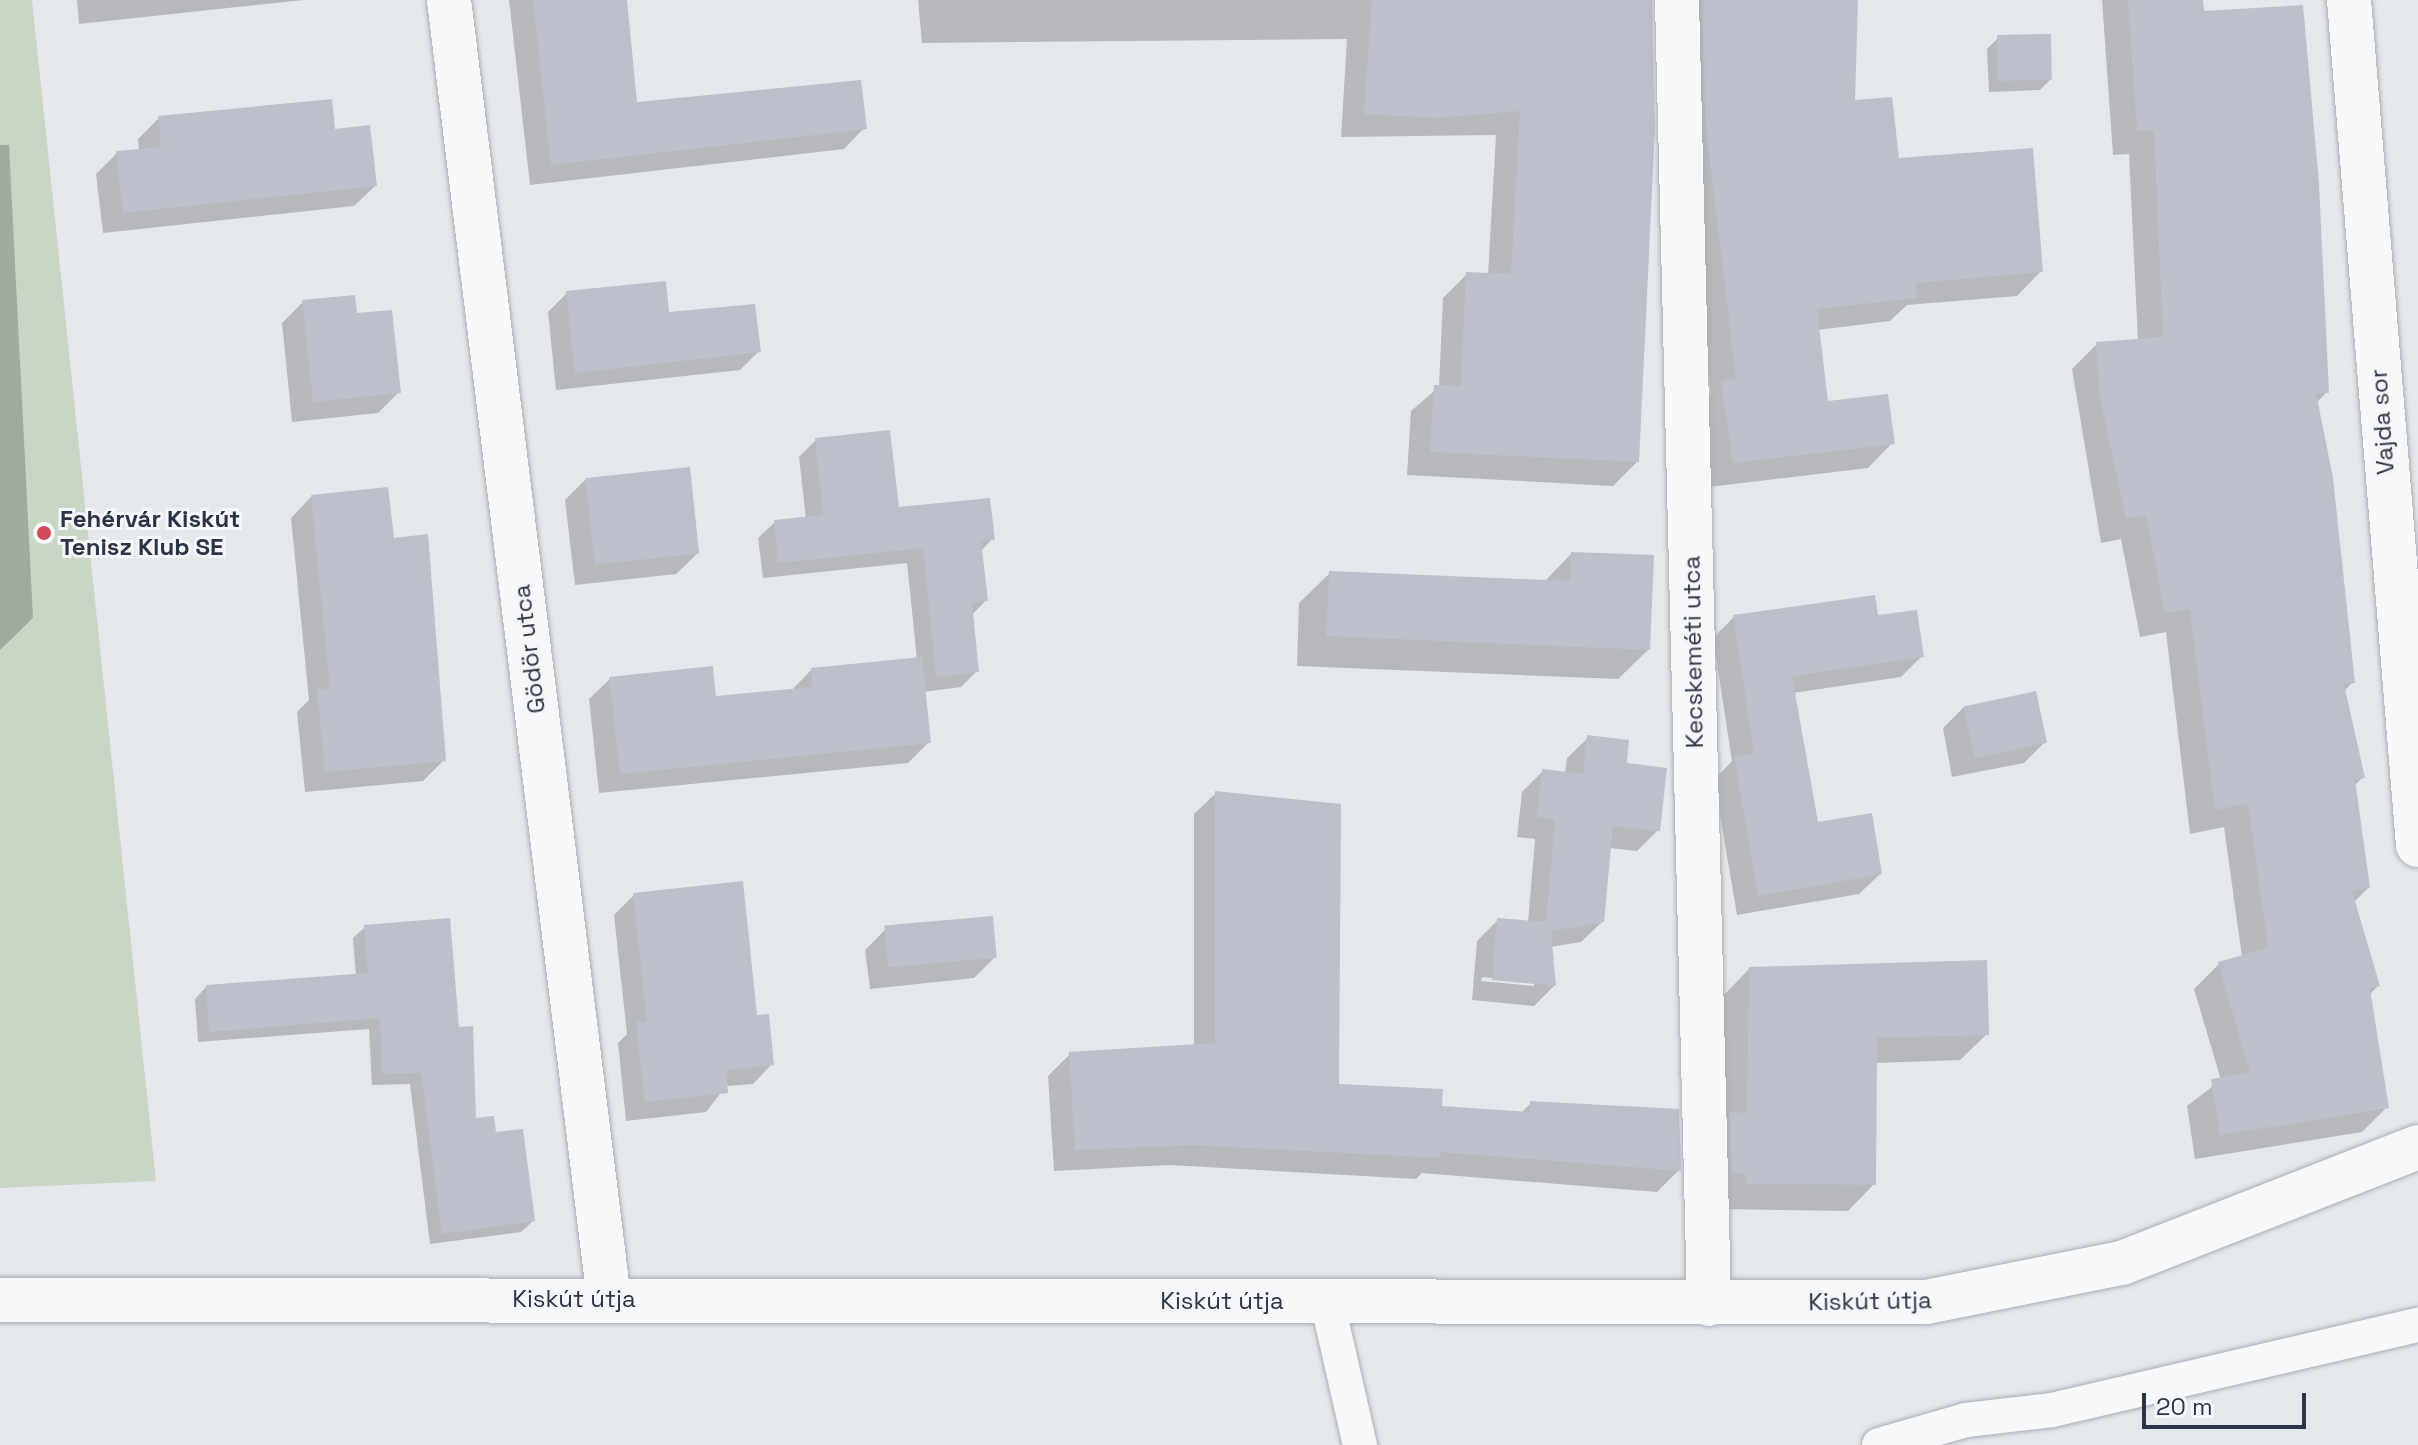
<!DOCTYPE html>
<html>
<head>
<meta charset="utf-8">
<style>
  body { margin:0 }
  #map { position:relative; width:2418px; height:1445px; overflow:hidden; background:#e4e7ec; font-family:"Space Grotesk",sans-serif }
  div>[style] { position:absolute }
  .green>* { inset:0; background:#c9d6c5 }
  .shadow>* { inset:0; background:#0003 }
  .building>* { inset:0; background:#bbc0ca; transform-origin:0 0 }
  .roads { filter:drop-shadow(0 0 2px #a9aeb7) drop-shadow(0 0 2px #a9aeb7) }
  .service>* { height:34px; margin:-17px; padding:0 17px; transform-origin:17px; border-radius:17px; background:#f7f8fa }
  .minor>* { height:44px; margin:-22px; padding:0 22px; transform-origin:22px; border-radius:22px; background:#f7f8fa }
  .dots>* { width:22px; height:22px; translate:-50% -50%; box-sizing:border-box; border:4px solid #f4f6f9; border-radius:50% }
  span { translate:-50% -50%; white-space:nowrap; text-align:center; line-height:1.15; -webkit-text-stroke:6px #f4f6f9; paint-order:stroke }
  .street-label { font-size:24px; color:#2b3445 }
  .poi-label { font-size:24px; color:#2b3445; font-weight:700 }
  .left { translate:0 -50%; text-align:left }
  .scale { position:absolute; left:2142px; top:1393px; width:164px; height:36px; box-sizing:border-box; border:4px solid #2b3445; border-top:0; padding-left:10px; font-size:24px; line-height:28px; white-space:nowrap; color:#2b3445; -webkit-text-stroke:6px #f4f6f9; paint-order:stroke }
</style>
</head>
<body>
<div id="map">
  <div class="green">
    <div style="clip-path:polygon(0 0,32px 0,156px 1181px,0 1188px)"></div>
  </div>
  <div class="shadow">
    <div style="clip-path:polygon(77px 0,304px 0,79px 24px)"></div>
    <div style="clip-path:polygon(509px 0,625px 0,636px 104px,864px 128px,844px 149px,530px 185px)"></div>
    <div style="clip-path:polygon(918px 0,1650px 0,1638px 461px,1613px 486px,1407px 475px,1411px 411px,1439px 387px,1443px 298px,1467px 274px,1488px 275px,1496px 135px,1341px 137px,1347px 39px,922px 43px)"></div>
    <div style="clip-path:polygon(1655px 0,1856px 0,1853px 103px,1897px 160px,2041px 271px,2017px 296px,1907px 305px,1890px 321px,1817px 330px,1826px 403px,1892px 443px,1868px 468px,1709px 487px,1698px 407px,1711px 394px)"></div>
    <div style="clip-path:polygon(2102px 0,2201px 0,2327px 392px,2316px 403px,2353px 682px,2344px 691px,2363px 777px,2354px 786px,2368px 888px,2354px 902px,2378px 986px,2369px 995px,2387px 1107px,2362px 1132px,2195px 1159px,2187px 1106px,2221px 1080px,2194px 989px,2219px 964px,2242px 957px,2224px 827px,2190px 834px,2166px 632px,2140px 637px,2121px 539px,2101px 543px,2072px 369px,2097px 344px,2138px 341px,2129px 154px,2113px 155px)"></div>
    <div style="clip-path:polygon(1998px 38px,2050px 80px,2040px 90px,1989px 92px,1987px 49px)"></div>
    <div style="clip-path:polygon(159px 118px,333px 131px,375px 186px,354px 206px,103px 233px,96px 174px,117px 153px,139px 151px,138px 139px)"></div>
    <div style="clip-path:polygon(0 145px,9px 145px,33px 618px,0 650px)"></div>
    <div style="clip-path:polygon(567px 293px,667px 314px,759px 351px,740px 370px,556px 390px,548px 312px)"></div>
    <div style="clip-path:polygon(303px 302px,355px 316px,399px 392px,378px 413px,292px 422px,282px 323px)"></div>
    <div style="clip-path:polygon(816px 440px,898px 509px,992px 539px,981px 551px,986px 600px,971px 616px,977px 671px,961px 687px,923px 692px,929px 742px,908px 763px,599px 793px,589px 699px,610px 679px,714px 698px,791px 691px,811px 670px,917px 660px,907px 563px,763px 578px,758px 538px,775px 522px,806px 519px,799px 457px)"></div>
    <div style="clip-path:polygon(586px 479px,697px 554px,676px 574px,575px 585px,565px 500px)"></div>
    <div style="clip-path:polygon(311px 497px,392px 540px,444px 760px,423px 781px,305px 792px,297px 712px,309px 700px,291px 518px)"></div>
    <div style="clip-path:polygon(1571px 554px,1649px 649px,1618px 679px,1297px 666px,1299px 603px,1330px 573px,1544px 582px)"></div>
    <div style="clip-path:polygon(1734px 617px,1876px 618px,1922px 656px,1901px 677px,1793px 693px,1816px 825px,1880px 874px,1859px 894px,1737px 915px,1714px 780px,1732px 761px,1713px 638px)"></div>
    <div style="clip-path:polygon(1964px 707px,2045px 742px,2024px 763px,1952px 777px,1943px 728px)"></div>
    <div style="clip-path:polygon(evenodd,1588px 738px,1625px 765px,1658px 830px,1637px 851px,1609px 848px,1603px 921px,1581px 942px,1550px 947px,1554px 986px,1534px 1006px,1472px 1000px,1477px 941px,1498px 920px,1528px 922px,1535px 839px,1517px 837px,1522px 792px,1543px 771px,1565px 774px,1567px 758px,1588px 738px,1482px 977px,1534px 982px,1534px 986px,1481px 981px,1482px 977px)"></div>
    <div style="clip-path:polygon(1216px 793px,1337px 1086px,1440px 1108px,1521px 1113px,1531px 1103px,1679px 1170px,1657px 1192px,1422px 1173px,1416px 1179px,1169px 1165px,1054px 1171px,1048px 1076px,1070px 1054px,1194px 1047px,1194px 814px)"></div>
    <div style="clip-path:polygon(634px 895px,755px 1017px,772px 1064px,753px 1084px,726px 1086px,706px 1112px,626px 1121px,618px 1043px,627px 1034px,614px 915px)"></div>
    <div style="clip-path:polygon(365px 927px,457px 1029px,475px 1120px,495px 1135px,533px 1221px,521px 1232px,430px 1244px,410px 1084px,372px 1085px,369px 1029px,198px 1042px,195px 999px,206px 987px,356px 975px,353px 938px)"></div>
    <div style="clip-path:polygon(886px 929px,995px 957px,974px 978px,870px 989px,865px 950px)"></div>
    <div style="clip-path:polygon(1749px 969px,1987px 1034px,1960px 1060px,1875px 1063px,1874px 1184px,1848px 1211px,1720px 1209px,1723px 996px)"></div>
  </div>
  <div class="building">
    <div style="clip-path:polygon(533px 0,627px 0,637px 102px,861px 80px,867px 129px,551px 165px)"></div>
    <div style="clip-path:polygon(1372px 0,1652px 0,1655px 128px,1639px 462px,1430px 452px,1434px 385px,1461px 386px,1466px 272px,1511px 274px,1520px 111px,1437px 118px,1364px 114px)"></div>
    <div style="clip-path:polygon(1702px 0,1858px 0,1855px 100px,1892px 97px,1899px 158px,2033px 148px,2043px 272px,1915px 283px,1917px 298px,1817px 309px,1828px 401px,1888px 394px,1895px 444px,1733px 463px,1721px 381px,1736px 379px,1705px 119px)"></div>
    <div style="clip-path:polygon(2128px 0,2203px 0,2204px 11px,2303px 5px,2319px 184px,2329px 393px,2316px 393px,2333px 478px,2355px 683px,2344px 684px,2365px 778px,2355px 780px,2370px 888px,2352px 891px,2380px 986px,2370px 989px,2389px 1108px,2220px 1135px,2211px 1079px,2250px 1073px,2218px 962px,2268px 948px,2248px 803px,2215px 810px,2190px 609px,2165px 613px,2146px 515px,2126px 519px,2100px 398px,2096px 342px,2163px 337px,2154px 130px,2137px 131px)"></div>
    <div style="left:2051px;top:34px;width:46px;height:54px;rotate:89deg"></div>
    <div style="clip-path:polygon(332px 99px,335px 129px,370px 125px,377px 186px,123px 213px,116px 151px,161px 147px,158px 116px)"></div>
    <div style="clip-path:polygon(666px 281px,669px 312px,755px 304px,761px 352px,575px 373px,566px 291px)"></div>
    <div style="clip-path:polygon(355px 295px,357px 313px,392px 310px,401px 393px,313px 402px,302px 300px)"></div>
    <div style="clip-path:polygon(890px 430px,899px 507px,990px 498px,995px 540px,981px 541px,988px 601px,972px 603px,979px 672px,936px 677px,923px 548px,778px 563px,774px 520px,823px 515px,815px 438px)"></div>
    <div style="left:690px;top:467px;width:87px;height:105px;rotate:84deg"></div>
    <div style="clip-path:polygon(388px 487px,394px 538px,428px 534px,446px 761px,325px 772px,317px 690px,330px 688px,311px 495px)"></div>
    <div style="clip-path:polygon(1571px 552px,1654px 555px,1650px 650px,1326px 636px,1329px 571px,1570px 581px)"></div>
    <div style="clip-path:polygon(1875px 595px,1878px 615px,1917px 610px,1924px 657px,1792px 676px,1818px 822px,1872px 813px,1882px 874px,1758px 896px,1734px 757px,1754px 753px,1733px 615px)"></div>
    <div style="clip-path:polygon(922px 657px,931px 743px,620px 774px,609px 677px,713px 666px,716px 696px,812px 687px,811px 668px)"></div>
    <div style="left:2036px;top:691px;width:53px;height:74px;rotate:78deg"></div>
    <div style="clip-path:polygon(1587px 735px,1629px 740px,1627px 763px,1667px 768px,1660px 831px,1613px 826px,1604px 922px,1551px 931px,1556px 986px,1492px 980px,1497px 918px,1546px 922px,1555px 819px,1537px 817px,1542px 769px,1583px 774px)"></div>
    <div style="clip-path:polygon(1215px 791px,1341px 804px,1339px 1084px,1443px 1089px,1442px 1106px,1530px 1112px,1530px 1101px,1679px 1109px,1681px 1171px,1440px 1152px,1440px 1158px,1192px 1145px,1075px 1150px,1069px 1052px,1215px 1043px)"></div>
    <div style="clip-path:polygon(743px 881px,757px 1015px,769px 1014px,774px 1065px,726px 1070px,728px 1093px,645px 1102px,636px 1022px,647px 1021px,633px 893px)"></div>
    <div style="left:993px;top:916px;width:42px;height:109px;rotate:85deg"></div>
    <div style="clip-path:polygon(450px 918px,459px 1027px,473px 1026px,476px 1118px,494px 1116px,496px 1132px,523px 1129px,535px 1221px,442px 1234px,421px 1073px,382px 1074px,380px 1018px,209px 1032px,206px 985px,368px 973px,364px 925px)"></div>
    <div style="clip-path:polygon(1987px 960px,1989px 1035px,1877px 1038px,1876px 1185px,1746px 1184px,1746px 1174px,1731px 1173px,1729px 1112px,1747px 1113px,1749px 967px)"></div>
  </div>
  <div class="roads">
    <div class="service">
      <div style="left:1327px;top:1301px;width:148px;rotate:77.1deg"></div>
      <div style="left:1879px;top:1445px;width:91px;rotate:-16deg"></div>
      <div style="left:1966px;top:1420px;width:87px;rotate:-6.6deg"></div>
      <div style="left:2052px;top:1410px;width:376px;rotate:-13.1deg"></div>
    </div>
    <div class="minor">
      <div style="left:449px;top:0;width:1309px;rotate:82.98deg"></div>
      <div style="left:1677px;top:0;width:1304px;rotate:88.59deg"></div>
      <div style="left:2349px;top:0;width:848px;rotate:85.33deg"></div>
      <div style="left:0;top:1300px;width:1926px;rotate:0.06deg"></div>
      <div style="left:1926px;top:1302px;width:200px;rotate:-11.3deg"></div>
      <div style="left:2122px;top:1263px;width:318px;rotate:-21.4deg"></div>
    </div>
  </div>
  <div class="dots">
    <div style="left:44px;top:533px;background:#d1495b"></div>
  </div>
  <div class="street-label">
    <span style="left:2382px;top:422px;rotate:-94deg">Vajda sor</span>
    <span style="left:529px;top:649px;rotate:-97deg">Gödör utca</span>
    <span style="left:1693px;top:652px;rotate:-91deg">Kecskeméti utca</span>
    <span style="left:574px;top:1299px">Kiskút útja</span>
    <span style="left:1222px;top:1301px">Kiskút útja</span>
    <span style="left:1870px;top:1301px;rotate:-1deg">Kiskút útja</span>
  </div>
  <div class="poi-label">
    <span class="left" style="left:60px;top:533px">Fehérvár Kiskút<br>Tenisz Klub SE</span>
  </div>
  <div class="scale">20 m</div>
</div>
</body>
</html>
